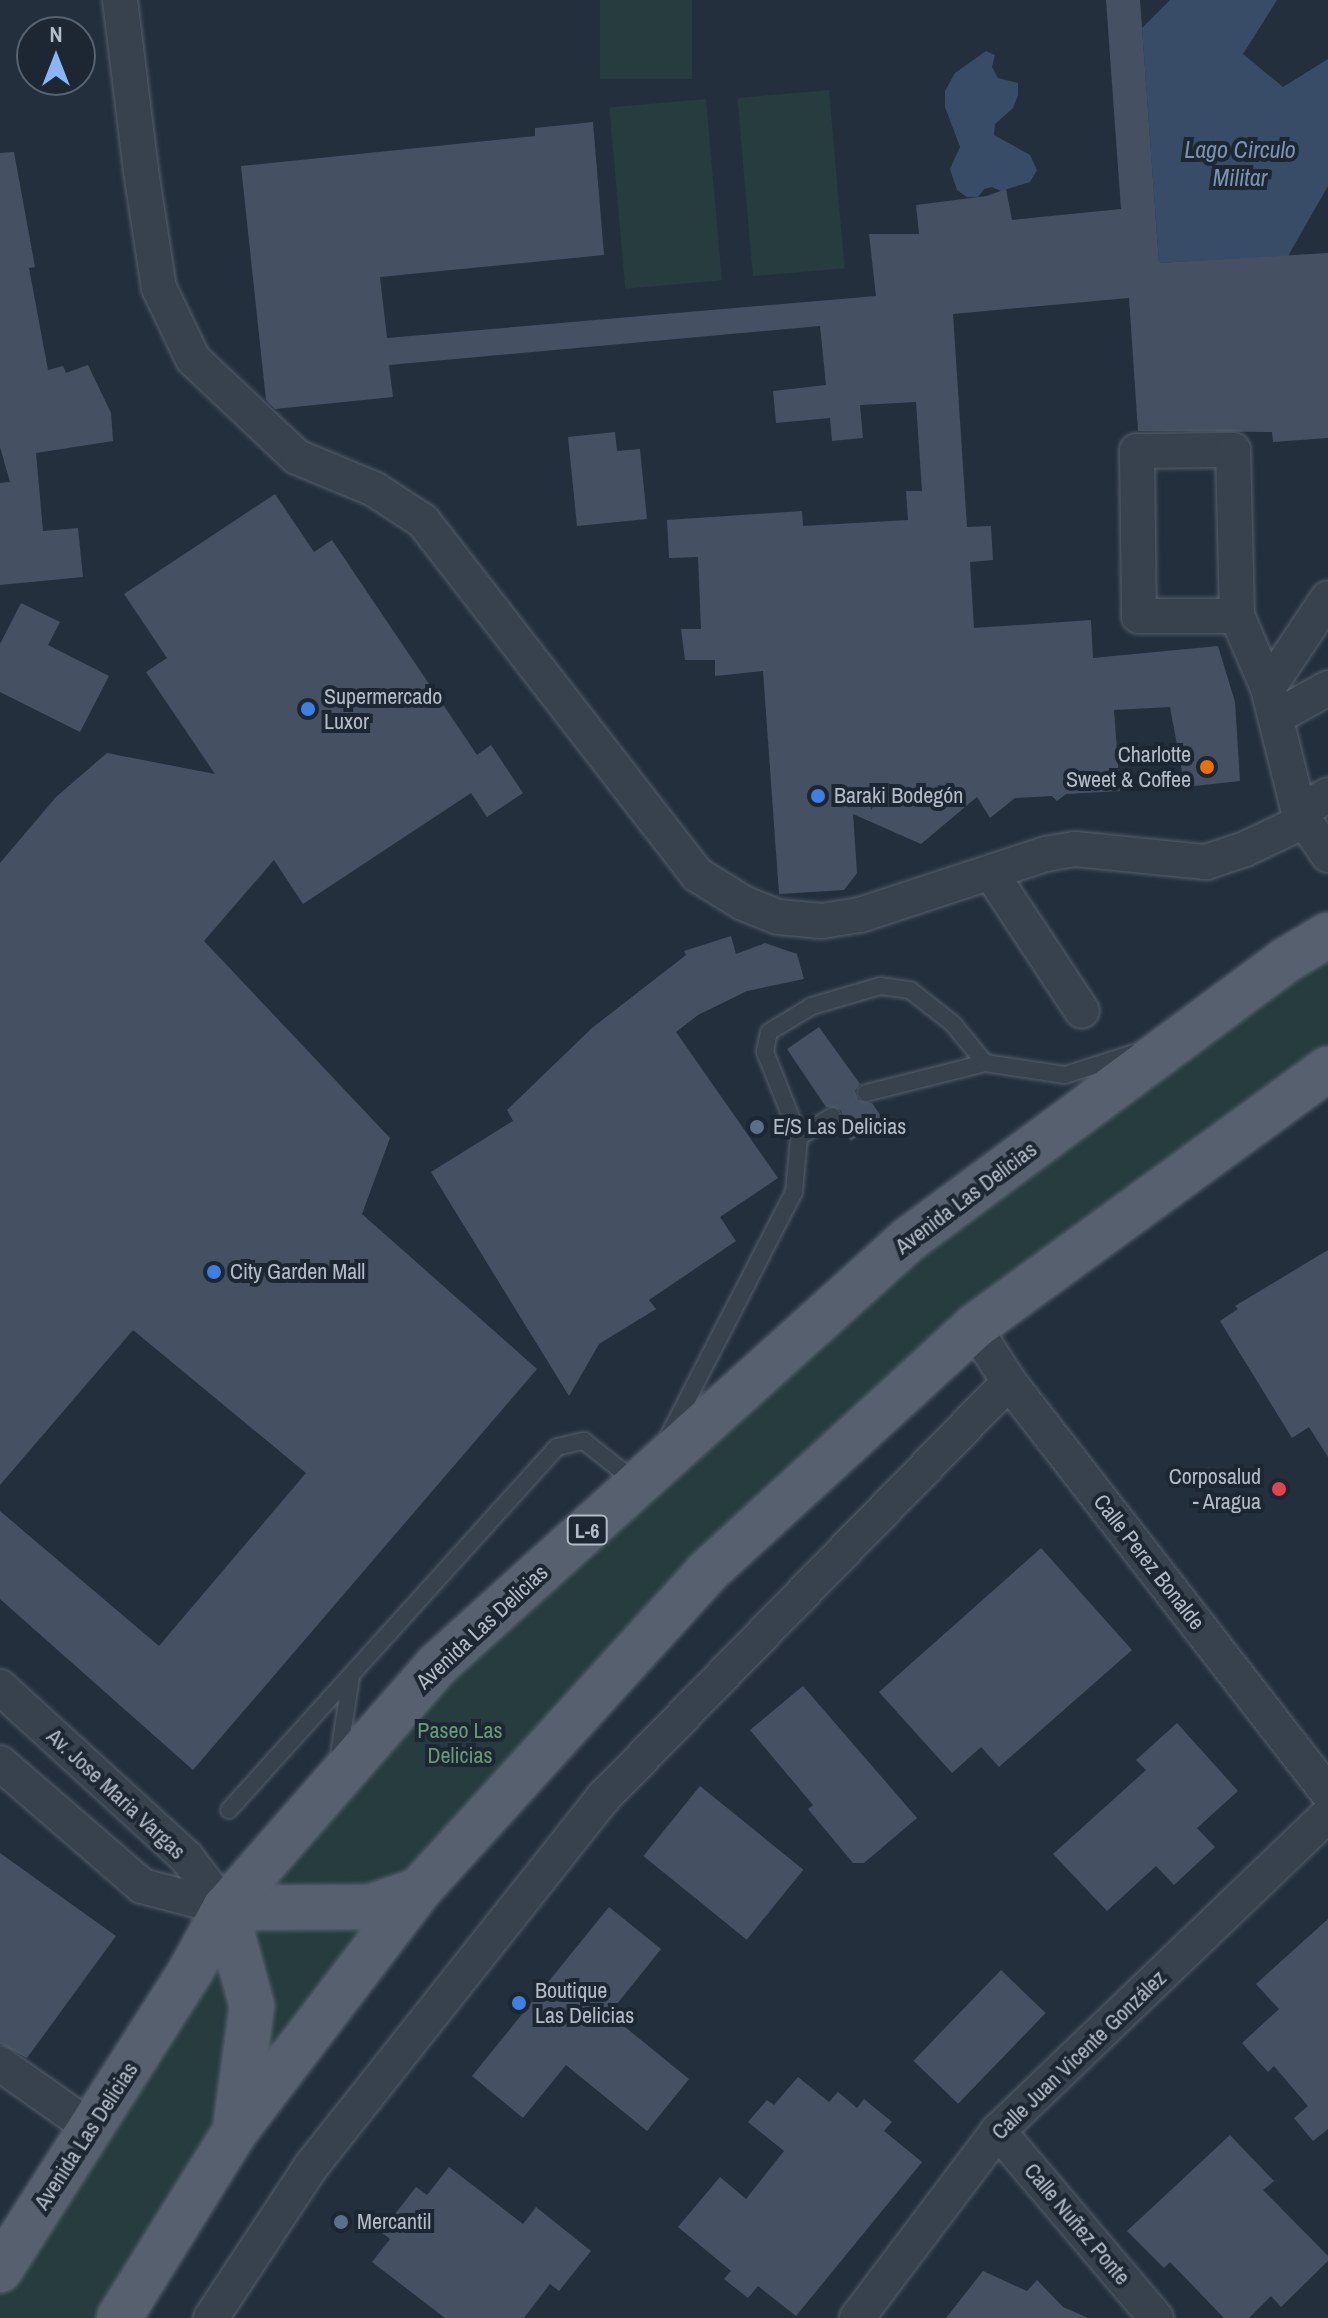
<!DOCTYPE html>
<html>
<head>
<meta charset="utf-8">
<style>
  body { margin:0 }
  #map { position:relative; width:1328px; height:2318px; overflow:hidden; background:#242f3e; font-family:"Archivo Narrow",sans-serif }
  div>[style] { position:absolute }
  .green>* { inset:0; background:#263c3f; transform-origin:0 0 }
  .water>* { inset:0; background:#394c67 }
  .building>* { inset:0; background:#455162; transform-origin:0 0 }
  .roads { filter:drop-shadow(0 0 2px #565f6c) drop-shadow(0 0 2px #565f6c) }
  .service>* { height:16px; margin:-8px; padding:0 8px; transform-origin:8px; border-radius:8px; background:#38414e }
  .minor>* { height:34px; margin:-17px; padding:0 17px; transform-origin:17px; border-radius:17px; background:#38414e }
  .primary>* { height:44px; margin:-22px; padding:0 22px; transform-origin:22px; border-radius:22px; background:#56606e }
  .dots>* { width:22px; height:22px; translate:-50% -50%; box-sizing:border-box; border:4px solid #1d2633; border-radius:50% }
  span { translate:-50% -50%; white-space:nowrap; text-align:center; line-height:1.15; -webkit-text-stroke:8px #1d2633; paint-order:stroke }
  .shield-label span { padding:2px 6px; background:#1d2633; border:2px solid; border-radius:6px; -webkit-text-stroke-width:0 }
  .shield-label { font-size:20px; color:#b4bcc9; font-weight:700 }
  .poi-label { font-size:22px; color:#b4bcc9 }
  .left { translate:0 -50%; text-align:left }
  .right { translate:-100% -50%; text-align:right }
  .street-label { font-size:22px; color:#b4bcc9 }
  .park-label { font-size:22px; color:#6b9a76 }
  .water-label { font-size:24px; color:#7c92b1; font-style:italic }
  .north { position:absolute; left:16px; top:16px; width:80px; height:80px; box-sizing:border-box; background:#1d2633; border:2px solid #59626f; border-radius:50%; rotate:0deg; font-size:22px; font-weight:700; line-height:32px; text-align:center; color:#b4bcc9 }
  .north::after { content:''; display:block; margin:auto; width:28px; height:36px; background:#8ab4f8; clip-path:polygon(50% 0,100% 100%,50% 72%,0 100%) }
</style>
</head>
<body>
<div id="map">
  <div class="green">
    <div style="left:600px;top:0;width:92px;height:79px"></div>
    <div style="left:829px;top:90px;width:179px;height:92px;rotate:85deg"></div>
    <div style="left:706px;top:99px;width:182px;height:97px;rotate:85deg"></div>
    <div style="clip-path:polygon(1328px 935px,1328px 1069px,974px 1327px,419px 1890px,120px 2318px,0 2318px,0 2270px,149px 2038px,437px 1665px,909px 1239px)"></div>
  </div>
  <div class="water">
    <div style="clip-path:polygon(1170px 0,1277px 0,1243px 54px,1283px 87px,1328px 59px,1328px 186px,1288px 256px,1159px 263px,1142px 28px)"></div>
    <div style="clip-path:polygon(986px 51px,995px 55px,992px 67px,998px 78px,1018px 83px,1018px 95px,1013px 108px,995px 124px,994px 135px,1030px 155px,1037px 170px,1030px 182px,1001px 191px,992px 187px,984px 189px,978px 197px,967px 197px,957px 190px,950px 169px,960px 147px,945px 107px,945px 91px,955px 73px)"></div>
  </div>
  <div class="building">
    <div style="clip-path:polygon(1106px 0,1140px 0,1159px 263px,1328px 253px,1328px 438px,1273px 442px,1272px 432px,1138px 431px,1129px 298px,953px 314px,967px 527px,991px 526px,993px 560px,970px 562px,974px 628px,1091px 620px,1093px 658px,1218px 646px,1235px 702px,1240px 781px,1185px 787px,1170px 707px,1114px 710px,1120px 791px,1066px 794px,1057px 801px,1052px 796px,1015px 798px,990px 818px,977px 797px,921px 844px,853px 814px,857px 873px,844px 890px,779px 894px,763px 671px,715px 676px,715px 660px,685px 660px,681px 629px,701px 629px,698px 557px,669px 558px,667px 520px,802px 511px,803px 526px,908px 520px,906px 491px,922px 491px,916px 402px,860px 405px,863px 438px,832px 441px,830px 418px,776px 423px,773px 391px,826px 385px,820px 326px,389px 365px,393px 397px,275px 409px,266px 400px,241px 166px,535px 136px,535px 128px,593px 122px,604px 255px,380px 277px,387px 338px,876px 296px,869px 234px,919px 234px,916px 205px,987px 196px,1006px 189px,1012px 220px,1121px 209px)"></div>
    <div style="clip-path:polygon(14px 152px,35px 267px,29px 268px,48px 370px,63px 366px,66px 373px,88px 365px,111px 413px,113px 441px,36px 453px,43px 531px,78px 528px,83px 577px,0 585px,0 483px,10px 482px,0 447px,0 153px)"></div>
    <div style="clip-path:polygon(615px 432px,617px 451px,640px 449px,647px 519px,577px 526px,568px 437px)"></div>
    <div style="clip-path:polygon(275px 494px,314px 552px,332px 540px,477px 755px,491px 745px,523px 793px,487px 817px,471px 793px,303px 904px,274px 860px,204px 941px,390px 1138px,362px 1214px,537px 1369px,193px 1770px,0 1599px,0 1511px,159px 1646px,306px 1473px,133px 1330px,0 1485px,0 863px,56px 797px,107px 753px,215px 774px,146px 672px,167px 658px,124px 594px)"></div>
    <div style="clip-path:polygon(21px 603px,60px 622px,48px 645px,109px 676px,80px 732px,0 692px,0 644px)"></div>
    <div style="clip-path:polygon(731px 936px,736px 954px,765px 943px,797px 954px,804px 979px,747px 991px,698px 1015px,676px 1032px,778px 1178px,720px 1217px,736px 1241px,649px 1300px,656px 1309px,599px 1344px,569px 1396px,431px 1172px,513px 1121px,507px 1110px,592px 1028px,686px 955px,684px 951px)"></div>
    <div style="clip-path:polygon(819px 1027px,860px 1084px,855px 1091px,858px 1100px,872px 1103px,883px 1119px,851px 1141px,839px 1124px,843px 1116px,841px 1110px,826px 1107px,787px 1049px)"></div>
    <div style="clip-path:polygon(1328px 1250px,1328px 1457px,1309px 1427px,1292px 1438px,1220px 1321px,1238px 1309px,1235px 1306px)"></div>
    <div style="clip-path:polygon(1041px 1548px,1132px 1650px,999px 1767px,981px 1747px,952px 1773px,879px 1692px)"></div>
    <div style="clip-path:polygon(803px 1686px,917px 1818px,864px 1863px,853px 1863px,808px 1809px,813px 1805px,750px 1730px)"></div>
    <div style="clip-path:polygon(1177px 1723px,1238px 1791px,1197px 1828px,1215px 1847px,1174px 1885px,1156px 1866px,1107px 1911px,1053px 1854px,1146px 1770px,1136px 1760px)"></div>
    <div style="left:700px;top:1786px;width:133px;height:90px;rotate:39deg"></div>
    <div style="clip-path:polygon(0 1853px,116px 1936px,27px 2058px,0 2044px)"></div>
    <div style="clip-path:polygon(609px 1907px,661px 1949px,609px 2014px,689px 2079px,647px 2131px,566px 2065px,523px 2118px,472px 2076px)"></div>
    <div style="clip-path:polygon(1328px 1919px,1328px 2129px,1313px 2141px,1294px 2118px,1308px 2106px,1274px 2066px,1268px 2072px,1242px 2043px,1279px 2009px,1256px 1984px)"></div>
    <div style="left:1001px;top:1970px;width:62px;height:126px;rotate:44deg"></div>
    <div style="clip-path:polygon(798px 2077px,829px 2102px,838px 2092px,857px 2108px,864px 2099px,892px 2122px,884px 2131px,922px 2162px,796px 2316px,758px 2286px,748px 2298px,724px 2279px,731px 2271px,678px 2227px,720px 2177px,746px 2199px,784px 2151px,748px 2122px,767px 2100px,774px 2105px)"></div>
    <div style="clip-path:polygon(1230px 2135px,1274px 2181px,1263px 2190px,1328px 2256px,1328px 2261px,1281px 2307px,1271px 2296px,1249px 2318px,1224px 2318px,1170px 2262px,1164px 2268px,1127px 2231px)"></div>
    <div style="clip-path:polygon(449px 2167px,523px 2224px,536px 2207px,591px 2251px,559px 2291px,550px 2284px,524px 2318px,445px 2318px,372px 2262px,390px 2239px,381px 2232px,416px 2187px,427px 2195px)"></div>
    <div style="clip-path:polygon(983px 2271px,1027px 2291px,1037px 2280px,1063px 2307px,1088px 2318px,946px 2318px)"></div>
  </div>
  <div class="roads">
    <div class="service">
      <div style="left:866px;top:1093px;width:123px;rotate:-14.1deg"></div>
      <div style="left:799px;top:1137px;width:39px;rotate:-32deg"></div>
      <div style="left:668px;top:1437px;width:276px;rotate:-62.8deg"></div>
      <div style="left:794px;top:1192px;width:55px;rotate:-84.8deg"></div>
      <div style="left:799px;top:1137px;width:92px;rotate:-111.8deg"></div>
      <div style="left:765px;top:1052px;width:20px;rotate:-79deg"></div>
      <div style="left:769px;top:1032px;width:50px;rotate:-31.2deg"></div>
      <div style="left:812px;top:1006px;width:71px;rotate:-16.4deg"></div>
      <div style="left:880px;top:986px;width:30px;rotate:8deg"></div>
      <div style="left:910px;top:990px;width:55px;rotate:38.3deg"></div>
      <div style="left:953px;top:1024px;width:50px;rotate:50.6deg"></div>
      <div style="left:985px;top:1063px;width:81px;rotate:8.5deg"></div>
      <div style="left:1065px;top:1075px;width:72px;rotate:-17.7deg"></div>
      <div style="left:338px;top:1761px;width:85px;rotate:-81.2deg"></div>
      <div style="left:229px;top:1810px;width:489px;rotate:-47.9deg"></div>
      <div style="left:557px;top:1447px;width:28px;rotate:-13deg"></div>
      <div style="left:584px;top:1441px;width:68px;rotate:38.4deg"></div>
    </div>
    <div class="minor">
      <div style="left:120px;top:0;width:172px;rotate:83deg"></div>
      <div style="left:141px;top:171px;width:118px;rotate:81.3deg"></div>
      <div style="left:159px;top:288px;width:79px;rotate:64.4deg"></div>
      <div style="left:193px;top:359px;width:143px;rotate:43.3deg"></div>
      <div style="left:297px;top:457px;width:83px;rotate:22.6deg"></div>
      <div style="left:374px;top:489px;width:59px;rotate:33.1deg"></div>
      <div style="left:423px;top:521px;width:448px;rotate:52.2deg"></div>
      <div style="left:698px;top:875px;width:53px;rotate:31.9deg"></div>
      <div style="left:743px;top:903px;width:38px;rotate:22deg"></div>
      <div style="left:778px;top:917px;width:44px;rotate:5.2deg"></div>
      <div style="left:822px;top:921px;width:38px;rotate:-9deg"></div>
      <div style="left:860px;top:915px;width:196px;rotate:-18.2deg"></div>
      <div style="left:1046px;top:854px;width:29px;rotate:-10deg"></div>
      <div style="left:1075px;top:849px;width:132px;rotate:5.7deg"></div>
      <div style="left:1206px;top:862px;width:41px;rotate:-18.4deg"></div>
      <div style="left:1245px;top:849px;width:65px;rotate:-25.4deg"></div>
      <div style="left:1237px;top:616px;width:98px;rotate:180deg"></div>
      <div style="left:1139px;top:616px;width:165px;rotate:-90.7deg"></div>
      <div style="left:1137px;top:451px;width:96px;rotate:-0.6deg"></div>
      <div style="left:1233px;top:450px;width:166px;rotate:88.6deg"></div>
      <div style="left:1237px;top:616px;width:78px;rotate:66.7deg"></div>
      <div style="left:1268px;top:688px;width:128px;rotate:76deg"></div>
      <div style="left:1299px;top:812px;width:52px;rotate:56deg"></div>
      <div style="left:1268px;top:688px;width:108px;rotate:-56.3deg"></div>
      <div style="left:1276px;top:717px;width:60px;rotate:-29.1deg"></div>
      <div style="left:1299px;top:812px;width:34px;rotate:-30deg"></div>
      <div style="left:991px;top:873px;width:165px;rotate:56.6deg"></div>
      <div style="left:974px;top:1327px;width:65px;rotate:57.5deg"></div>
      <div style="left:1009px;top:1382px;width:520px;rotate:52.18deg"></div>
      <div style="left:0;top:1687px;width:253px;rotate:42.4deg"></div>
      <div style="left:187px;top:1858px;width:63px;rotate:52.8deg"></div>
      <div style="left:0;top:1763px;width:188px;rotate:40.9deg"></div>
      <div style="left:142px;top:1886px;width:86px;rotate:14.8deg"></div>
      <div style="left:0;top:2064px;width:111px;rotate:35.1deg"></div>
      <div style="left:998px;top:2131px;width:245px;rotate:49.8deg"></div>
      <div style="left:211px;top:2318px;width:183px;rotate:-56.6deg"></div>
      <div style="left:312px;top:2165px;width:470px;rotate:-51.6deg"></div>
      <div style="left:604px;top:1797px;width:580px;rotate:-45.7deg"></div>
      <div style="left:857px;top:2318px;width:234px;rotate:-53deg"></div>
      <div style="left:998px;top:2131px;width:457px;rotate:-43.8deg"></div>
    </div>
    <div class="primary">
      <div style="left:235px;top:2131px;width:126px;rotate:-82.3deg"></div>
      <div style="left:252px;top:2006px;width:102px;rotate:-105.4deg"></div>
      <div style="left:225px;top:1908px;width:145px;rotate:-0.4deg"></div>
      <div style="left:370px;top:1907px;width:52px;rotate:-19.1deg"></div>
      <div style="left:0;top:2270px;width:356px;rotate:-57.5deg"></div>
      <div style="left:191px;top:1970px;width:71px;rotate:-61.3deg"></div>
      <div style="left:225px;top:1908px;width:322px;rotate:-48.9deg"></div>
      <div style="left:437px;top:1665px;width:636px;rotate:-42.07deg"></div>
      <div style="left:909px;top:1239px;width:469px;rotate:-36.5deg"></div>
      <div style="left:1286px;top:960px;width:49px;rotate:-30.8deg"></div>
      <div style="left:119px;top:2318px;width:218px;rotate:-58.1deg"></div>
      <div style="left:234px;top:2133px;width:305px;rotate:-52.7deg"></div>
      <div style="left:419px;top:1890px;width:428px;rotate:-47.8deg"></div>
      <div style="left:706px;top:1573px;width:364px;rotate:-42.5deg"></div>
      <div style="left:974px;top:1327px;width:438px;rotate:-36.1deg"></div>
    </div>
  </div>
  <div class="dots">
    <div style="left:308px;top:709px;background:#3f7fe0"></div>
    <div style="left:1207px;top:767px;background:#e8710a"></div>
    <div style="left:818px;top:796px;background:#3f7fe0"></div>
    <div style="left:757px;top:1127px;background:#5c6f8a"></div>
    <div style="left:214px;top:1272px;background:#3f7fe0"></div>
    <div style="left:1279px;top:1489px;background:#e0444e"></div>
    <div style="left:519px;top:2003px;background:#3f7fe0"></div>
    <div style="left:341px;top:2222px;background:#5c6f8a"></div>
  </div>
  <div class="shield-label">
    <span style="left:587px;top:1530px">L-6</span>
  </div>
  <div class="poi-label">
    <span class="left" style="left:324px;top:709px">Supermercado<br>Luxor</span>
    <span class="right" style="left:1191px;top:767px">Charlotte<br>Sweet &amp; Coffee</span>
    <span class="left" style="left:834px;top:796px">Baraki Bodegón</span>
    <span class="left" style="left:773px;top:1127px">E/S Las Delicias</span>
    <span class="left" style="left:230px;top:1272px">City Garden Mall</span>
    <span class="right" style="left:1261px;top:1489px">Corposalud<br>- Aragua</span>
    <span class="left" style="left:535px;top:2003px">Boutique<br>Las Delicias</span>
    <span class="left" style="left:357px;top:2222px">Mercantil</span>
  </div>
  <div class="street-label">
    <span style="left:966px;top:1198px;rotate:-37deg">Avenida Las Delicias</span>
    <span style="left:1149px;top:1562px;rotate:52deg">Calle Perez Bonalde</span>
    <span style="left:482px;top:1627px;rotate:-43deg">Avenida Las Delicias</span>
    <span style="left:116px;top:1794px;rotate:43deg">Av. Jose Maria Vargas</span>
    <span style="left:1079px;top:2055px;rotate:-44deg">Calle Juan Vicente González</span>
    <span style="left:86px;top:2136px;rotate:-57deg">Avenida Las Delicias</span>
    <span style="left:1077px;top:2224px;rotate:50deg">Calle Nuñez Ponte</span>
  </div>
  <div class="park-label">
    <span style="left:460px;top:1743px">Paseo Las<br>Delicias</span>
  </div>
  <div class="water-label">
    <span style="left:1240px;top:164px">Lago Circulo<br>Militar</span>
  </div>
  <div class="north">N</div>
</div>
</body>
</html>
